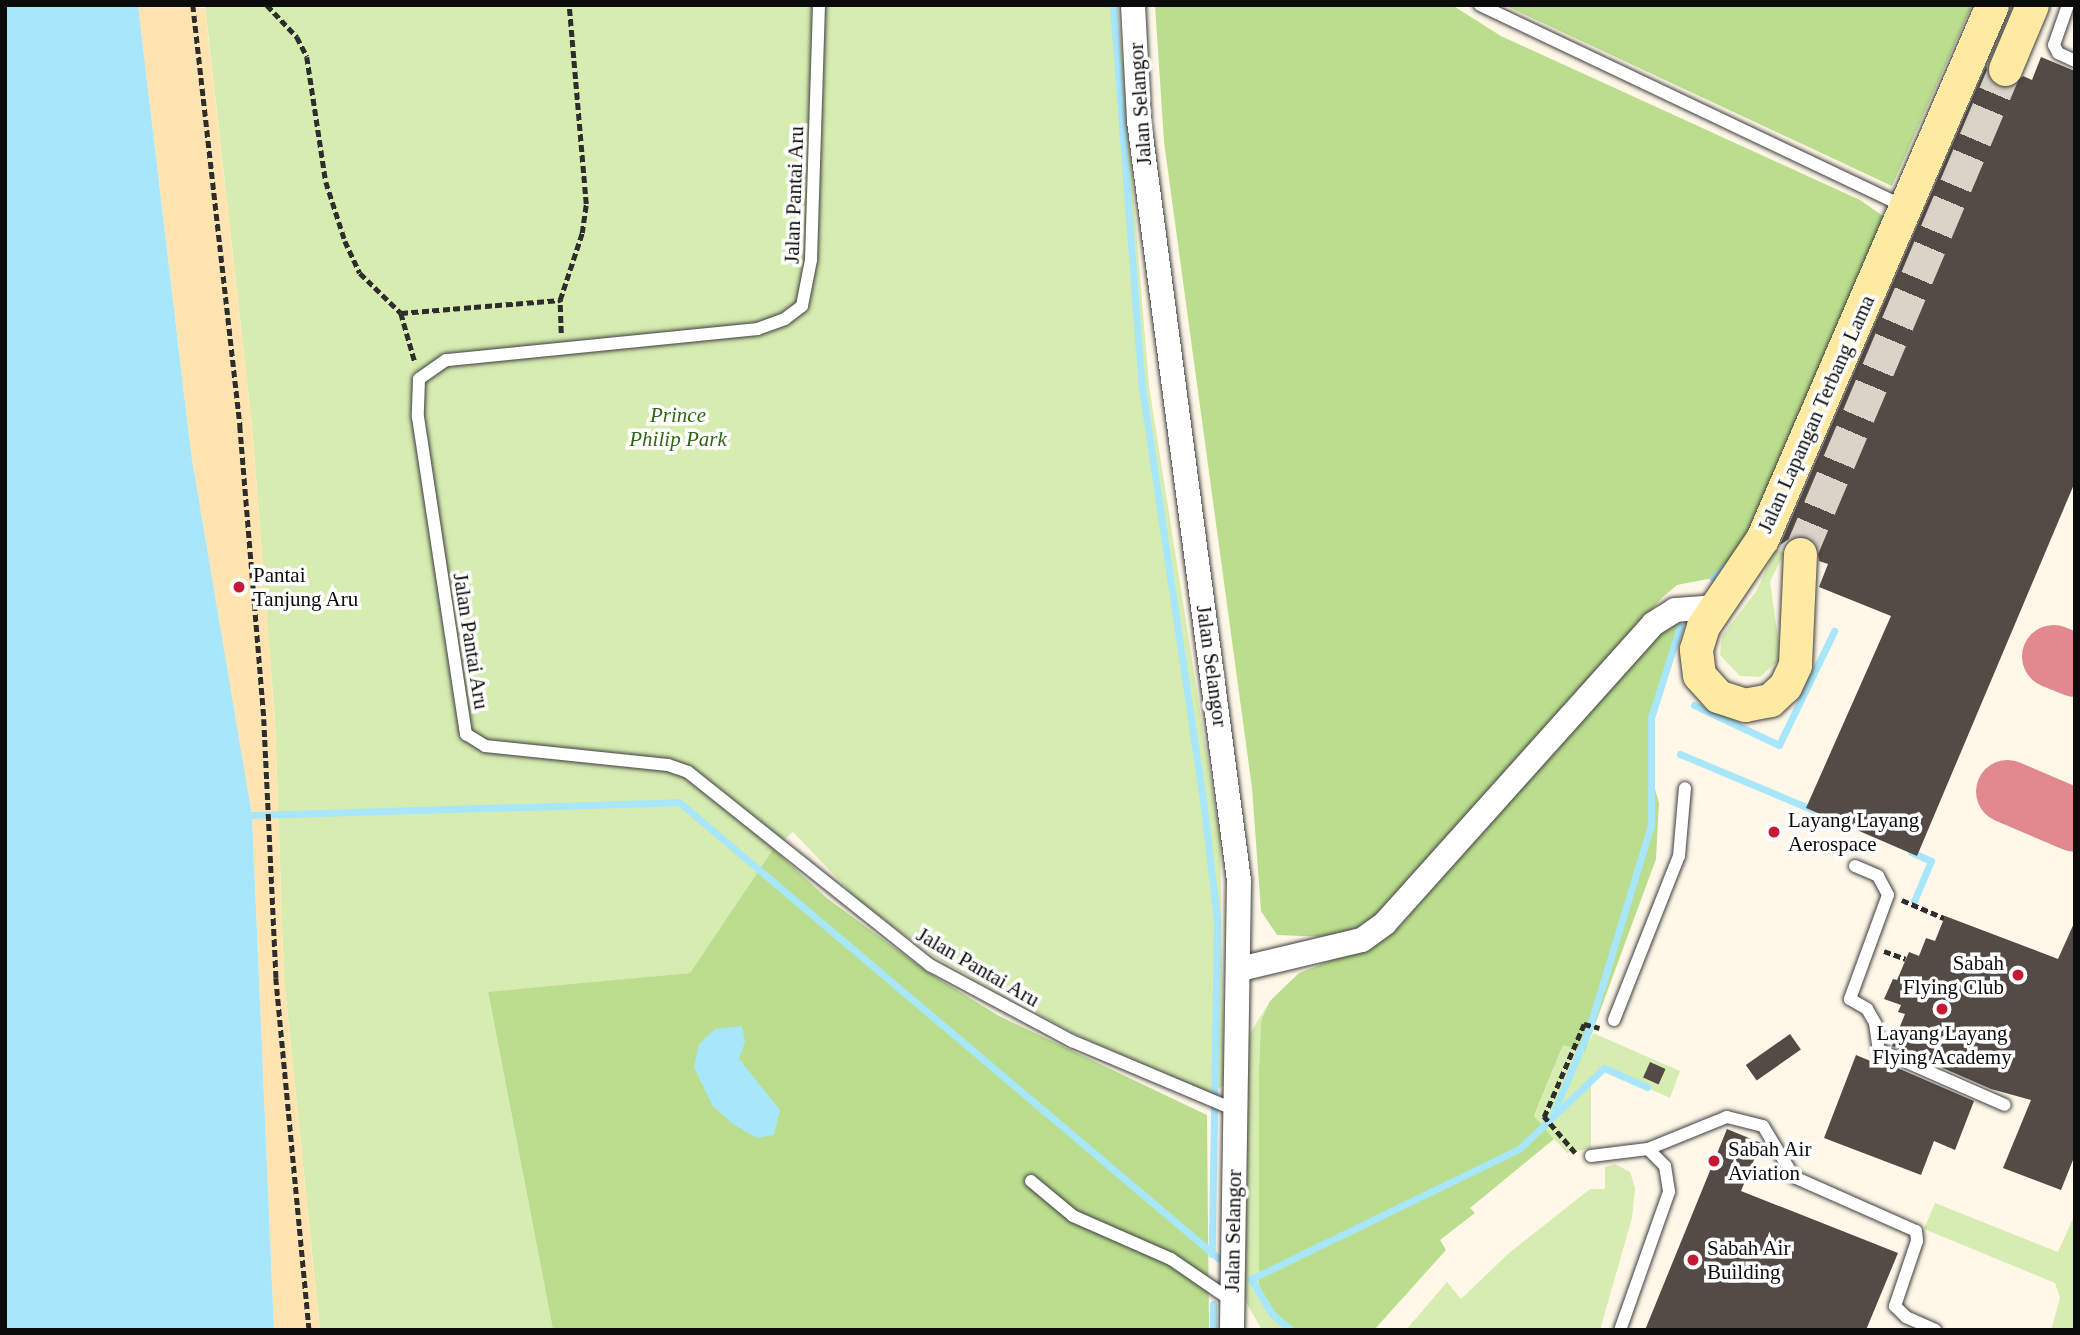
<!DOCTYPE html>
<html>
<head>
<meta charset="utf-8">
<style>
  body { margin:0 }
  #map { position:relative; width:2080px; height:1335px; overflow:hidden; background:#fff8e9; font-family:"Times New Roman",serif }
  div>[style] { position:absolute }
  .green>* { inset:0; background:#d6ecb0 }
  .forest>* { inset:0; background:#bbde8e }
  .sand>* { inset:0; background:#ffe4b1 }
  .water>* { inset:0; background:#a8e6fb }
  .stream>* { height:7px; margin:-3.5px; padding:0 3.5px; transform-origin:3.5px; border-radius:3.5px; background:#a8e6fb }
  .taxiway>* { height:63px; margin:-31.5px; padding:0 31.5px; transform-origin:31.5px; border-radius:31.5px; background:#e2888f }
  .building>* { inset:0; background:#544a46; transform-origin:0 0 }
  .secondary-tunnel>* { height:33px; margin-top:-16.5px; transform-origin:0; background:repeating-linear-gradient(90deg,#dad4c8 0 33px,transparent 0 50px) }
  .path>* { height:4.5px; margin-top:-2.25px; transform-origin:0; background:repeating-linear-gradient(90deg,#2d2d2d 0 7px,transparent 0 10.5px) }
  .roads { filter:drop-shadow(0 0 2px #3e3e3e) drop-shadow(0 0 2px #3e3e3e) }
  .service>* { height:12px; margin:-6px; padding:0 6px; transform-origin:6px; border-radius:6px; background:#fff }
  .minor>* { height:24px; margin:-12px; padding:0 12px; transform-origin:12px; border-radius:12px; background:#fff }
  .secondary>* { height:33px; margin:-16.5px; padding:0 16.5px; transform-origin:16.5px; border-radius:16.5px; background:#ffeaa4 }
  .dots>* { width:19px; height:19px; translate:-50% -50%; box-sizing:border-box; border:4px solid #fff; border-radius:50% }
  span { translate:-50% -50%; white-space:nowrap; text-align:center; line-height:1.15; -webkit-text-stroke:7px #fff; paint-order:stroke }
  .street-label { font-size:21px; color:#0b0b0b }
  .park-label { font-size:21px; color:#316617; font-style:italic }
  .poi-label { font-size:21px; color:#0b0b0b }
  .left { translate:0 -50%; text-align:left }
  .right { translate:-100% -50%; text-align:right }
  .frame { position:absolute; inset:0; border:7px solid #0b0b0b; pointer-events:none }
</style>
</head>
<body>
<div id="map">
  <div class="green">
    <div style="clip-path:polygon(205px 5px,1118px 5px,1149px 386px,1220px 838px,1224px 1086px,1209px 1093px,1077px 1035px,935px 957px,860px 902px,793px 832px,773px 849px,690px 973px,488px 993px,553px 1330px,320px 1330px,284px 979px,275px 721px,252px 426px)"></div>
    <div style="clip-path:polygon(1775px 549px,1784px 553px,1770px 582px,1781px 658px,1760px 677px,1740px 676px,1720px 655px,1722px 636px,1757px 590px)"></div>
    <div style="clip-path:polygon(1270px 1001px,1261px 1021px,1259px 1068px,1259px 1292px,1272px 1314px,1291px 1330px,1262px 1330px,1243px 1297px,1244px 1059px,1249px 1035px)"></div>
    <div style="clip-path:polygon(1593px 1033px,1680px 1071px,1670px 1098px,1604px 1068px,1591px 1081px,1591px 1148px,1567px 1153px,1534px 1117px,1563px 1045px,1585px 1052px)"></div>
    <div style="clip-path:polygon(1615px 1164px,1630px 1172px,1635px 1188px,1632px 1218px,1600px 1330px,1406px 1330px,1447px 1282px,1461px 1299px,1509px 1253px,1590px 1189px,1605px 1189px,1605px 1167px)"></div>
    <div style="clip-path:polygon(1935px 1203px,2058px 1252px,2075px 1214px,2075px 1330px,2051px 1330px,2060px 1298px,2055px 1283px,1924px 1229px)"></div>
  </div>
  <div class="forest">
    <div style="clip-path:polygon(1155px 5px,1452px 5px,1501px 36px,1860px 200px,1886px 218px,1746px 537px,1720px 573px,1713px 578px,1677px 585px,1663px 597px,1386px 908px,1357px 928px,1328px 937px,1277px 935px,1261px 911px,1252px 788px,1164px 142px)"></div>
    <div style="clip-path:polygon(1504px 5px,1972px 5px,1892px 186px)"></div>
    <div style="clip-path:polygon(1673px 622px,1680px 626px,1651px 718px,1651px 775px,1659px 803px,1656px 859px,1585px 1052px,1563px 1045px,1534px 1116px,1554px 1139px,1470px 1208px,1475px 1213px,1440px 1240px,1446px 1250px,1374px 1330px,1291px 1330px,1272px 1314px,1259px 1292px,1259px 1068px,1261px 1021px,1270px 1001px,1299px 973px,1385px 939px,1398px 928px,1654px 637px)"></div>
    <div style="clip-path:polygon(773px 849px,828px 899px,926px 971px,999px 1016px,1207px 1115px,1209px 1330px,553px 1330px,488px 992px,690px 973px)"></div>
  </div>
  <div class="sand">
    <div style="clip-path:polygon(138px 5px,205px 8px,252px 426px,275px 721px,284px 979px,320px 1330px,274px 1330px,252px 815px,191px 453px)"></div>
  </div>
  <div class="water">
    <div style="clip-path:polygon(5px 5px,138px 5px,191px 453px,252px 815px,274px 1330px,5px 1330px)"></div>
    <div style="clip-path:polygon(742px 1026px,745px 1042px,739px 1059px,780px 1110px,774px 1135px,757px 1138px,733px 1124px,712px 1105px,694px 1067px,699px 1044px,715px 1029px)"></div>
  </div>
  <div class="stream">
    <div style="left:1113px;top:5px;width:383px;rotate:85.7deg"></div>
    <div style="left:1142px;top:387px;width:408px;rotate:81.6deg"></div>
    <div style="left:1202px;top:791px;width:131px;rotate:83.4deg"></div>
    <div style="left:1217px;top:921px;width:333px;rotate:90.9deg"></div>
    <div style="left:1713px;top:578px;width:16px;rotate:-45deg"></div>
    <div style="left:1694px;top:705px;width:94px;rotate:25.2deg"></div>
    <div style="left:1779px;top:745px;width:127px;rotate:-64.2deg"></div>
    <div style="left:1680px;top:754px;width:144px;rotate:22.8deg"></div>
    <div style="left:252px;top:815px;width:427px;rotate:-1.7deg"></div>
    <div style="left:679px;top:802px;width:706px;rotate:40.23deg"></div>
    <div style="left:1911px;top:852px;width:22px;rotate:24deg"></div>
    <div style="left:1931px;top:861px;width:43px;rotate:113deg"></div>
    <div style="left:1553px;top:1114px;width:92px;rotate:-67deg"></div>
    <div style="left:1589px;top:1029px;width:213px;rotate:-73.1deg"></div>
    <div style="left:1651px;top:825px;width:107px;rotate:-90deg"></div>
    <div style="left:1651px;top:718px;width:96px;rotate:-72.5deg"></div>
    <div style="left:1213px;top:1304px;width:26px;rotate:90deg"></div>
    <div style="left:1291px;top:1330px;width:25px;rotate:-140deg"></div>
    <div style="left:1272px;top:1314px;width:41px;rotate:-121deg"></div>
    <div style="left:1251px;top:1279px;width:298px;rotate:-25.9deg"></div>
    <div style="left:1519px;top:1149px;width:117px;rotate:-43.6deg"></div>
    <div style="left:1604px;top:1068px;width:47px;rotate:23.8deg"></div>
  </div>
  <div class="taxiway">
    <div style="left:2053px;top:656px;width:24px;rotate:22deg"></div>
    <div style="left:2007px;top:791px;width:74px;rotate:23.1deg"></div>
  </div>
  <div class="building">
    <div style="clip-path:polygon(2041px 57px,2075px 71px,2075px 482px,1917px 856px,1806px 808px,1891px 616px,1819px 587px,1828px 564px,1819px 561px,1817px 546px,1811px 538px,1792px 537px,1780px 545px,1986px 66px,1990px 81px,2008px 88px,2023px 76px,2032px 80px)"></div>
    <div style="clip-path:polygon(1945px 916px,2058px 959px,2075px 921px,2075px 1155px,2061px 1190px,2003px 1168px,2031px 1100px,1991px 1089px,1892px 1046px,1905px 1014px,1898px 1012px,1901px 1005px,1884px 999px,1893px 979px,1897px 980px,1909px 952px,1919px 956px,1926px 938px,1935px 941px)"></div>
    <div style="left:1790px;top:1034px;width:19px;height:54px;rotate:55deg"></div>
    <div style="clip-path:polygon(1856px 1055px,1885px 1067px,1886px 1063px,1974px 1101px,1955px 1150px,1934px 1141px,1921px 1175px,1824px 1138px)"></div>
    <div style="left:1650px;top:1062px;width:17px;height:17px;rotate:24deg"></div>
    <div style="clip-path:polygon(1727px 1129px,1761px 1143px,1741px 1191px,1898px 1253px,1866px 1330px,1645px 1330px)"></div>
  </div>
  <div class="secondary-tunnel">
    <div style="left:1800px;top:554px;width:527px;rotate:-67.09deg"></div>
  </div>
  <div class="path">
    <div style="left:193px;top:5px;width:424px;rotate:83.6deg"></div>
    <div style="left:240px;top:426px;width:294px;rotate:85.3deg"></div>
    <div style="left:264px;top:719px;width:259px;rotate:87.3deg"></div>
    <div style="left:276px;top:978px;width:354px;rotate:84.6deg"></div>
    <div style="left:267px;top:5px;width:44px;rotate:46.8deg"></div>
    <div style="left:297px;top:37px;width:22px;rotate:63deg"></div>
    <div style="left:307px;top:57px;width:126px;rotate:81.4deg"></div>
    <div style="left:326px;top:182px;width:62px;rotate:72.1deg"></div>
    <div style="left:345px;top:241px;width:35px;rotate:65deg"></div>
    <div style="left:360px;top:273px;width:57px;rotate:44.3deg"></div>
    <div style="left:401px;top:313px;width:51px;rotate:74.1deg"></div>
    <div style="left:401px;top:313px;width:160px;rotate:-4.7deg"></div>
    <div style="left:561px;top:333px;width:33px;rotate:-92deg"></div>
    <div style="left:560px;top:300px;width:71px;rotate:-71.8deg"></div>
    <div style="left:582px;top:233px;width:29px;rotate:-82deg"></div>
    <div style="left:586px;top:204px;width:200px;rotate:-94.9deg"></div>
    <div style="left:1902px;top:900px;width:46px;rotate:23.2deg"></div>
    <div style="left:1884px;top:951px;width:23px;rotate:20deg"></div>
    <div style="left:1575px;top:1153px;width:48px;rotate:-130.7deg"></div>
    <div style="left:1544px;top:1117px;width:101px;rotate:-66.7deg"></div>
    <div style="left:1584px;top:1024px;width:16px;rotate:14deg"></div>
  </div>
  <div class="roads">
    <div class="service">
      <div style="left:819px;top:5px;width:255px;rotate:91.8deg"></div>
      <div style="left:811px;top:260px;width:47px;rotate:101.1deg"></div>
      <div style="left:802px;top:306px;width:21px;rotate:143deg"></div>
      <div style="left:785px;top:319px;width:29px;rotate:160deg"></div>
      <div style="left:758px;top:329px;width:314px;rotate:174.3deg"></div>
      <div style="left:446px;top:360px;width:33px;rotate:145deg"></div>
      <div style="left:419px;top:379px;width:38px;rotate:92deg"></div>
      <div style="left:418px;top:417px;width:321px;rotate:81.4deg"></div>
      <div style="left:466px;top:734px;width:22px;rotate:32deg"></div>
      <div style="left:485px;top:746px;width:184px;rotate:5.9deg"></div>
      <div style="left:668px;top:765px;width:21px;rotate:19deg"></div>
      <div style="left:688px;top:772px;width:310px;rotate:38.6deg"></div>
      <div style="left:930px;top:965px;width:161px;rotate:28.2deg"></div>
      <div style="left:1072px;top:1041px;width:177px;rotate:22.9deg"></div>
      <div style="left:1480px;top:5px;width:468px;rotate:25.4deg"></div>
      <div style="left:2068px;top:5px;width:42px;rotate:109.3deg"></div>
      <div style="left:2054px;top:45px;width:9px;rotate:63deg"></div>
      <div style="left:2058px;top:53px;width:19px;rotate:25deg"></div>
      <div style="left:1855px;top:866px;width:25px;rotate:23deg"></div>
      <div style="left:1878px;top:876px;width:21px;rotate:62deg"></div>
      <div style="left:1888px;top:895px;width:111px;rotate:110.1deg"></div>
      <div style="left:1850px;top:999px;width:20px;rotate:30deg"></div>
      <div style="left:1867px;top:1009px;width:16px;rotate:60deg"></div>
      <div style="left:1875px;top:1023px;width:27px;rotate:82deg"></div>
      <div style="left:1879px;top:1050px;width:137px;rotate:23.6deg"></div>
      <div style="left:1614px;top:1020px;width:176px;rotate:-68.4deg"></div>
      <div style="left:1679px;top:856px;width:68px;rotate:-85deg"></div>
      <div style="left:1648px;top:1149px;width:85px;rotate:-22.1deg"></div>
      <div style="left:1727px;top:1117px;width:37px;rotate:14deg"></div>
      <div style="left:1763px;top:1126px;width:60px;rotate:58.7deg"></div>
      <div style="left:1794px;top:1177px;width:133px;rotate:23.9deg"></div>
      <div style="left:1916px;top:1231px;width:10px;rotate:84deg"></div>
      <div style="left:1917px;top:1241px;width:69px;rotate:108.7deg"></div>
      <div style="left:1895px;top:1306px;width:16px;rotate:45deg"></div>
      <div style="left:1906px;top:1317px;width:32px;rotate:24deg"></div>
      <div style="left:1591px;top:1156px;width:57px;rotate:-7deg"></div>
      <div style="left:1648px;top:1149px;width:24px;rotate:45deg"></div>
      <div style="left:1665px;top:1166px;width:26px;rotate:81deg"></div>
      <div style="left:1669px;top:1192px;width:146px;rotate:109.5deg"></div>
      <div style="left:1031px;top:1181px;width:55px;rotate:39.8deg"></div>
      <div style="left:1073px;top:1216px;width:107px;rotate:23.7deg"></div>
      <div style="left:1171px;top:1259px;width:74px;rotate:34.5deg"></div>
    </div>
    <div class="minor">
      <div style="left:1133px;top:5px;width:116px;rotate:87deg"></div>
      <div style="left:1139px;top:121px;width:767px;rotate:82.5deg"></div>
      <div style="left:1239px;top:881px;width:449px;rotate:90.9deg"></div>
      <div style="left:1240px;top:969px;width:125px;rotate:-13.4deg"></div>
      <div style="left:1362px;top:940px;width:29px;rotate:-36deg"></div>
      <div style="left:1385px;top:923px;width:402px;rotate:-48.1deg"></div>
      <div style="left:1653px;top:624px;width:26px;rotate:-32deg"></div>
      <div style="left:1675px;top:610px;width:40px;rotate:-4.3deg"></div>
    </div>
    <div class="secondary">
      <div style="left:2005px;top:69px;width:69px;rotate:-67.1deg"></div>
      <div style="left:1800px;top:554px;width:111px;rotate:92.6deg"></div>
      <div style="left:1795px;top:665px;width:23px;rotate:115deg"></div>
      <div style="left:1785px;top:686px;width:21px;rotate:137deg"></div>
      <div style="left:1770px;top:700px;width:25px;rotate:169deg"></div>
      <div style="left:1745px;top:705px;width:28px;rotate:-162deg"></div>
      <div style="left:1718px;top:696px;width:28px;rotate:-132deg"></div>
      <div style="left:1699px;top:675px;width:26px;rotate:-97deg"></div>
      <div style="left:1696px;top:649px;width:24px;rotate:-73deg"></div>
      <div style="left:1703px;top:626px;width:105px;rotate:-55.9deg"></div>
      <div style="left:1762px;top:539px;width:581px;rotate:-66.7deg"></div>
    </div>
  </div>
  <div class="dots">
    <div style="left:239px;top:587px;background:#c51935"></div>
    <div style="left:1774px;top:832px;background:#c51935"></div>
    <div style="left:2018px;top:975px;background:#c51935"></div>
    <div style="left:1942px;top:1009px;background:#c51935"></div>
    <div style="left:1714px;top:1161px;background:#c51935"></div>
    <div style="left:1693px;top:1260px;background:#c51935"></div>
  </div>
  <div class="street-label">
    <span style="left:1140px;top:104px;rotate:-94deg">Jalan Selangor</span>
    <span style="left:794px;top:195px;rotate:-88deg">Jalan Pantai Aru</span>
    <span style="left:1816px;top:414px;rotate:-66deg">Jalan Lapangan Terbang Lama</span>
    <span style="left:471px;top:641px;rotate:81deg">Jalan Pantai Aru</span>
    <span style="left:1212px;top:666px;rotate:82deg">Jalan Selangor</span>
    <span style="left:978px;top:967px;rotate:30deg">Jalan Pantai Aru</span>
    <span style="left:1233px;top:1231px;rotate:-89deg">Jalan Selangor</span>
  </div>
  <div class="park-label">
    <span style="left:678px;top:427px">Prince<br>Philip Park</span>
  </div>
  <div class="poi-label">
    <span class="left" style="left:253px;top:587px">Pantai<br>Tanjung Aru</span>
    <span class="left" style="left:1788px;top:832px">Layang Layang<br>Aerospace</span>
    <span class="right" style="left:2004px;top:975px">Sabah<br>Flying Club</span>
    <span style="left:1942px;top:1045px">Layang Layang<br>Flying Academy</span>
    <span class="left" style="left:1728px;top:1161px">Sabah Air<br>Aviation</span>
    <span class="left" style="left:1707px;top:1260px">Sabah Air<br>Building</span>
  </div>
  <div class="frame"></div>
</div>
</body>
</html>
